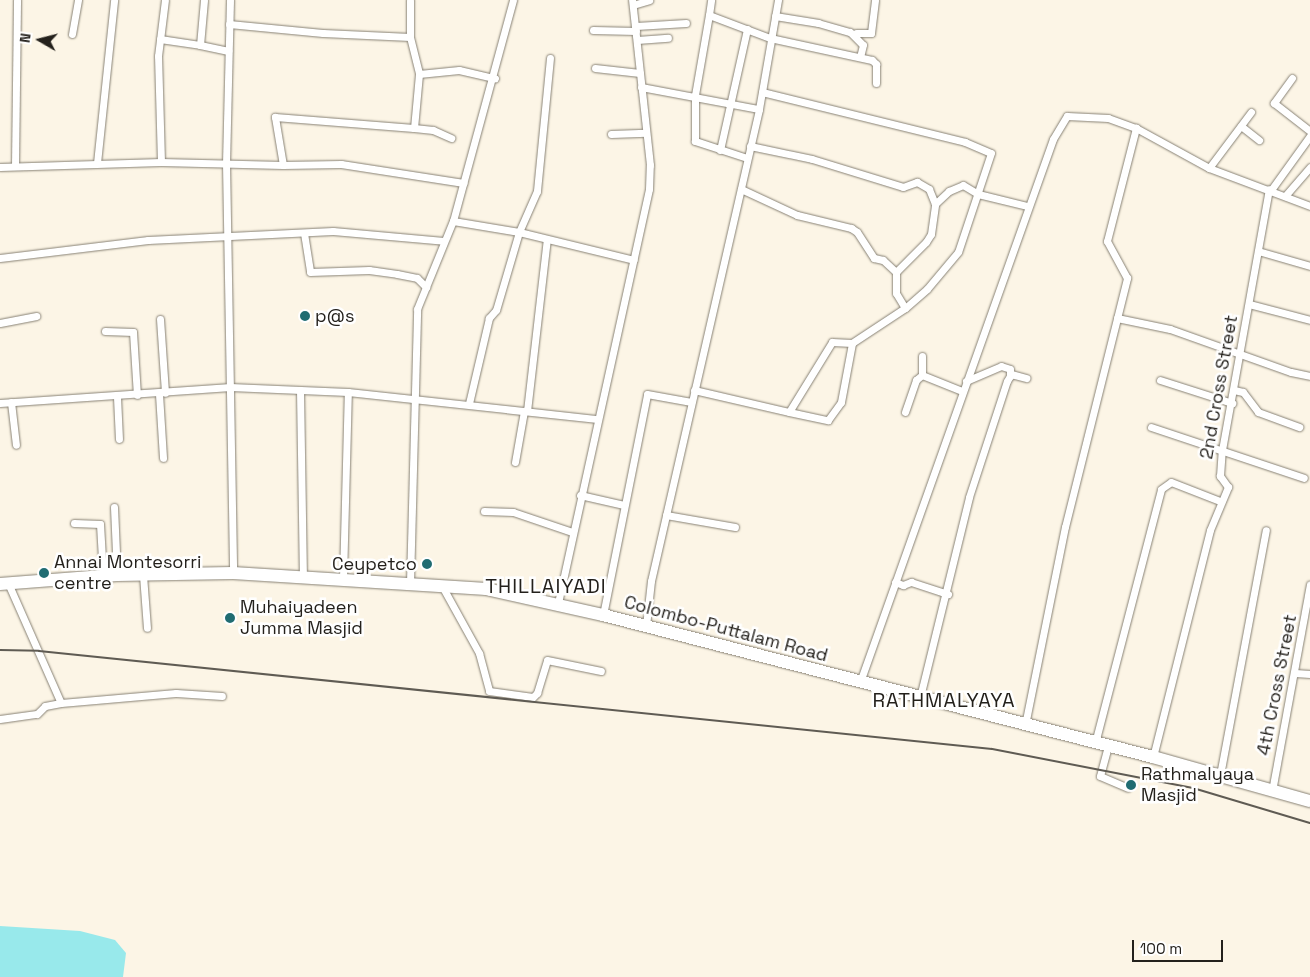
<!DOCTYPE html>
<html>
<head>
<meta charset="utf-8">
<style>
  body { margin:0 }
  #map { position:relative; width:1310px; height:977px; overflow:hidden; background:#fcf5e6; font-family:"Space Grotesk",sans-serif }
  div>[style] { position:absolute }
  .water>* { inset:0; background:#98e9eb }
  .roads { filter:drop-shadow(0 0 1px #878174) drop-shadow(0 0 1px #878174) }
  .street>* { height:7px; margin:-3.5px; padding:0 3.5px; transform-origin:3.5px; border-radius:3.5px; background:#fff }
  .highway>* { height:12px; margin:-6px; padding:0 6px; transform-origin:6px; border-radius:6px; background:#fff }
  .rail>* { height:2px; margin:-1px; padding:0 1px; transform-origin:1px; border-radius:1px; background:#5f5b53 }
  .dots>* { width:14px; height:14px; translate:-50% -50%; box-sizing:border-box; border:2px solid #fff; border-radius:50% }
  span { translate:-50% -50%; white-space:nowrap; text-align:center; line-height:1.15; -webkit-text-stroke:5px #fff; paint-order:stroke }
  .poi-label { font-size:18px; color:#24211c }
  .left { translate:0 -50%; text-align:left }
  .right { translate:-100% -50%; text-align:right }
  .street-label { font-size:18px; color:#24211c }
  .quarter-label { font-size:20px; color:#24211c; letter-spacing:1px }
  .north { position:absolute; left:15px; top:15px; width:50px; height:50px; -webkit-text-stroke:4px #fff; paint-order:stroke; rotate:278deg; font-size:14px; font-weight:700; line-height:20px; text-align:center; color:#24211c }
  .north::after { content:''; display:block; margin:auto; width:18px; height:22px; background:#24211c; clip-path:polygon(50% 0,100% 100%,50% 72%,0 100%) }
  .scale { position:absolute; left:1132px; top:940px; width:91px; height:22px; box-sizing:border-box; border:2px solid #24211c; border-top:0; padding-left:6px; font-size:15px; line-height:18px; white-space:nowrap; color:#24211c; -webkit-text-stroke:4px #fff; paint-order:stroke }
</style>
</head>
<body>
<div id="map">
  <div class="water">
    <div style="clip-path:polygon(0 926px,80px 931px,115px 940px,126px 953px,123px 977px,0 977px)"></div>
  </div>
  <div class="roads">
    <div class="street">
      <div style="left:230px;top:0;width:163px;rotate:91.4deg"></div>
      <div style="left:226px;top:163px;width:410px;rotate:89deg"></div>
      <div style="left:633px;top:5px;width:17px;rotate:-17deg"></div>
      <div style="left:709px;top:15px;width:15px;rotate:-82deg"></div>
      <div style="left:775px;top:16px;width:44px;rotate:9.2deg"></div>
      <div style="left:818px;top:23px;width:33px;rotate:16deg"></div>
      <div style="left:850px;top:32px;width:18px;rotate:45deg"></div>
      <div style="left:863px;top:45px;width:12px;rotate:104deg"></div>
      <div style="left:229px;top:24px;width:94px;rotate:5.5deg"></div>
      <div style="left:323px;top:33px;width:87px;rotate:2.6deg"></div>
      <div style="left:410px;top:37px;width:37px;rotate:-90deg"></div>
      <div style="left:636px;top:26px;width:50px;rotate:-3.4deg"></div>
      <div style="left:593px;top:30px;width:43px;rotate:1.3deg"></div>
      <div style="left:856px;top:33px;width:15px"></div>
      <div style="left:871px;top:33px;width:33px;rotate:-83deg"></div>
      <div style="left:72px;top:34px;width:35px;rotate:-80deg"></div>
      <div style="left:410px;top:37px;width:38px;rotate:76deg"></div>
      <div style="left:419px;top:74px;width:40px;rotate:-5.7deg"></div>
      <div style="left:459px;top:70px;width:37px;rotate:13deg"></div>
      <div style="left:160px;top:39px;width:40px;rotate:8.5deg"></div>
      <div style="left:200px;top:45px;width:45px;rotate:-84.9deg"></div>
      <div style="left:637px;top:40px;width:31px;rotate:-4deg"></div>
      <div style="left:200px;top:45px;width:29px;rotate:12deg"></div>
      <div style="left:550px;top:58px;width:134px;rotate:95.6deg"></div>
      <div style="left:537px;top:191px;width:45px;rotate:113.7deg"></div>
      <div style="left:519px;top:232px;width:118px;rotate:13.7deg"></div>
      <div style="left:595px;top:68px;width:45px;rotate:6.3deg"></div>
      <div style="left:1292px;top:78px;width:31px;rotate:126deg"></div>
      <div style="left:1274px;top:103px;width:46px;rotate:37.9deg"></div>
      <div style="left:641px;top:87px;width:120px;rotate:10.6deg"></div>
      <div style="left:762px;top:92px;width:209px;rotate:13.8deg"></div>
      <div style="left:965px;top:142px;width:28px;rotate:23deg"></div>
      <div style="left:991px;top:153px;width:104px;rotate:108.4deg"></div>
      <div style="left:958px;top:252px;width:48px;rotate:130deg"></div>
      <div style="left:927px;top:289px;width:29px;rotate:139deg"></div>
      <div style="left:905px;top:308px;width:64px;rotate:146.6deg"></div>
      <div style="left:1241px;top:126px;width:23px;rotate:38deg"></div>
      <div style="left:414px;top:128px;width:19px;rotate:6deg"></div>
      <div style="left:433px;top:130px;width:20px;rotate:24deg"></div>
      <div style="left:611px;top:134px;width:35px;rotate:-2deg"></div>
      <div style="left:750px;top:146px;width:63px;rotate:11.8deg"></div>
      <div style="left:812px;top:159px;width:95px;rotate:17.1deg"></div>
      <div style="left:903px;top:187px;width:15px;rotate:-20deg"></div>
      <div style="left:917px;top:182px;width:14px;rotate:30deg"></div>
      <div style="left:929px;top:189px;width:16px;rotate:68deg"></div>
      <div style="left:720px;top:150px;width:124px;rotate:-77.4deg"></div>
      <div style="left:747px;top:158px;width:55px;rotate:-161.9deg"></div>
      <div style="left:695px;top:141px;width:46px;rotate:-90deg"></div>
      <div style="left:695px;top:95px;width:81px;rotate:-80.1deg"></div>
      <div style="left:709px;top:15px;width:65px;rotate:20.7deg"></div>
      <div style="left:770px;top:38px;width:104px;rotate:12.2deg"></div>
      <div style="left:872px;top:60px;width:6px;rotate:45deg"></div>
      <div style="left:876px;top:64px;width:19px;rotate:90deg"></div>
      <div style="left:161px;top:162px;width:106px;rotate:-91.6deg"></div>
      <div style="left:158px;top:56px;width:56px;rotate:-82.9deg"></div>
      <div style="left:97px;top:163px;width:164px;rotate:-84deg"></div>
      <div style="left:283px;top:165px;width:58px;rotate:-1deg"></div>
      <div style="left:341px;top:164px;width:124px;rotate:8.8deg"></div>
      <div style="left:15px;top:166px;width:166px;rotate:-89.3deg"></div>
      <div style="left:0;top:167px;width:161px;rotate:-1.8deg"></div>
      <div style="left:161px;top:162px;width:122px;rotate:1.4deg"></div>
      <div style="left:283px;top:165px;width:49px;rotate:-99.5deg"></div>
      <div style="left:275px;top:117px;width:139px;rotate:4.5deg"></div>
      <div style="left:414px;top:128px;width:54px;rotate:-84.7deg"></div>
      <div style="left:1209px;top:168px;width:70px;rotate:-53.1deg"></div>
      <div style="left:741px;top:189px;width:62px;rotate:24.9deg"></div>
      <div style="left:797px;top:215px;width:56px;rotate:13.5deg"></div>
      <div style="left:851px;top:228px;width:7px;rotate:34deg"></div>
      <div style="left:857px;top:232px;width:31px;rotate:57deg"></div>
      <div style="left:874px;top:258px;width:9px;rotate:13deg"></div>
      <div style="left:883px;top:260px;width:18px;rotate:43deg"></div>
      <div style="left:1271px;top:190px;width:67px;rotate:-54.2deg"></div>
      <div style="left:1285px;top:196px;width:38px;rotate:-49deg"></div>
      <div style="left:453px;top:221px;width:67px;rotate:9.5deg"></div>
      <div style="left:519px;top:232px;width:81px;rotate:106.4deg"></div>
      <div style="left:496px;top:310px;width:11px;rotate:131deg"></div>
      <div style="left:489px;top:318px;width:87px;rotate:103.2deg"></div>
      <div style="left:304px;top:233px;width:39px;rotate:81deg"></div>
      <div style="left:310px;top:272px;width:59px;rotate:-1.9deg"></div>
      <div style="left:369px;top:270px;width:28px;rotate:8deg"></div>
      <div style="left:397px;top:274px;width:20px;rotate:11deg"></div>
      <div style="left:417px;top:278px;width:13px;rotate:45deg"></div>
      <div style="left:1258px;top:251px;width:54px;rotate:16.1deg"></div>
      <div style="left:0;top:258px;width:149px;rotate:-6.9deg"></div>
      <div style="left:148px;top:240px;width:185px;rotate:-2.8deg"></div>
      <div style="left:333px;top:231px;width:111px;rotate:5.1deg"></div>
      <div style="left:1249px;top:304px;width:63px;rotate:14.7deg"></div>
      <div style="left:905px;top:308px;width:17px;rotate:-121deg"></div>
      <div style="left:896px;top:293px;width:21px;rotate:-90deg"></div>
      <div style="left:896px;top:272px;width:42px;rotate:-45deg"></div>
      <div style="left:926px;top:242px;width:9px;rotate:-58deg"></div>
      <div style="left:931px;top:234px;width:30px;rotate:-82deg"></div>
      <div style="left:935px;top:204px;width:19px;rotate:-43deg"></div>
      <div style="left:949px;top:191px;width:15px;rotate:-23deg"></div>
      <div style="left:963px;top:185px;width:17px;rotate:31deg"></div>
      <div style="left:978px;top:194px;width:50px;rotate:13.8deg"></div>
      <div style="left:1117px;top:318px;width:54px;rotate:11.7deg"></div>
      <div style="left:1170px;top:329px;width:128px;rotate:19.6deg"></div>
      <div style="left:1291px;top:372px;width:19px;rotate:12deg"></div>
      <div style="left:160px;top:319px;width:74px;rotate:86.1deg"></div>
      <div style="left:0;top:323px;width:37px;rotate:-11deg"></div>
      <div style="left:105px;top:331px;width:28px;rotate:2deg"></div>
      <div style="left:133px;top:332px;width:63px;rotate:86.4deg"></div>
      <div style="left:922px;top:375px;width:43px;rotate:21.8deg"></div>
      <div style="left:922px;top:375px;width:19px;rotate:-90deg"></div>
      <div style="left:1160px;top:380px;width:76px;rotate:17.7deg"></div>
      <div style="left:966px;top:381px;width:38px;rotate:-23deg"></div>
      <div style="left:1001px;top:366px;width:9px;rotate:18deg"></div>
      <div style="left:1010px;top:369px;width:7px;rotate:90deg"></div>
      <div style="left:230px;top:387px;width:118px;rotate:2.4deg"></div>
      <div style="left:348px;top:392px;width:251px;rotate:6.2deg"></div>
      <div style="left:300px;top:390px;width:187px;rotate:89.1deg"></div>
      <div style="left:694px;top:390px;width:98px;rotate:13deg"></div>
      <div style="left:789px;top:412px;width:40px;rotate:12deg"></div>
      <div style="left:828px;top:420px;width:22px;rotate:-54deg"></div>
      <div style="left:841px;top:402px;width:60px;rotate:-79.4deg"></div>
      <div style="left:852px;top:343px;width:20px;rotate:-177deg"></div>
      <div style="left:832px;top:342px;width:82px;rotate:121.6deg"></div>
      <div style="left:1234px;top:390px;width:9px;rotate:13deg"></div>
      <div style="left:1243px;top:392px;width:25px;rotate:53deg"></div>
      <div style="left:1258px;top:412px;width:44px;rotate:20.1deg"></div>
      <div style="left:159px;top:394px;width:64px;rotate:86.4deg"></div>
      <div style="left:117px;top:397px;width:42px;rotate:87.3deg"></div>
      <div style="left:11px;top:402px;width:43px;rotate:83.4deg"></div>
      <div style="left:0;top:403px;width:231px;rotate:-4deg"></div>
      <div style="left:230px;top:387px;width:4px;rotate:90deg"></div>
      <div style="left:527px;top:411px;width:173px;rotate:-83.4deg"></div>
      <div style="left:905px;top:412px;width:34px;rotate:-71deg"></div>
      <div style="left:916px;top:380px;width:8px;rotate:-40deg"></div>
      <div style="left:1151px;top:427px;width:161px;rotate:18.4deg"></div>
      <div style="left:515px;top:462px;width:52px;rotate:-80deg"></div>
      <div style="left:580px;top:495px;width:45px;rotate:12.8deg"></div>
      <div style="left:114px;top:507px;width:68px;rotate:87.5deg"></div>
      <div style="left:484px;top:511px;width:29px;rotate:2deg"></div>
      <div style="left:513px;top:512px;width:62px;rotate:18.7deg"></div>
      <div style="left:666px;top:515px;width:70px;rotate:9.9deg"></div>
      <div style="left:74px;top:523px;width:26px;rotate:2deg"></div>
      <div style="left:100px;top:524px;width:52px;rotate:86.7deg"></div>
      <div style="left:143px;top:575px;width:53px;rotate:85.7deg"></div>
      <div style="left:343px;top:578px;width:186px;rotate:-88.5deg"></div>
      <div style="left:895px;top:582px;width:9px;rotate:21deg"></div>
      <div style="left:903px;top:585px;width:9px;rotate:-21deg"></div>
      <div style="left:911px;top:582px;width:39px;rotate:18deg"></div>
      <div style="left:8px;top:583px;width:131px;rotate:66.2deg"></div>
      <div style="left:410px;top:583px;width:274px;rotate:-88.5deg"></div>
      <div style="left:417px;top:309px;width:95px;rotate:-67.8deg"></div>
      <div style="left:453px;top:221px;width:229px;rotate:-74.8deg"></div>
      <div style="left:442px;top:586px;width:77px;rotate:61.1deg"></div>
      <div style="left:479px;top:653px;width:39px;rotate:75deg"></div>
      <div style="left:489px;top:691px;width:44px;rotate:7.8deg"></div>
      <div style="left:533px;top:697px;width:6px;rotate:-45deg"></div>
      <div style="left:537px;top:693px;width:34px;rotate:-73deg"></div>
      <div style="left:547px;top:660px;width:55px;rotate:11.5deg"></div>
      <div style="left:558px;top:603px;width:424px;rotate:-77.6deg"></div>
      <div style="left:649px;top:189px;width:24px;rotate:-88deg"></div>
      <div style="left:650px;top:165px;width:166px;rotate:-96.2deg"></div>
      <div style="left:603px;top:615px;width:225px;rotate:-78.7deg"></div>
      <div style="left:647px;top:394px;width:45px;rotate:10.3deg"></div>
      <div style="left:646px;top:626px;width:45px;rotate:-83.7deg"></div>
      <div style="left:651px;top:581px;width:484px;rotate:-77.1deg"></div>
      <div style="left:759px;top:109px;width:111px;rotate:-80.1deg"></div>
      <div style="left:1295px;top:673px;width:15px;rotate:4deg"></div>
      <div style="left:860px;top:682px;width:576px;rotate:-70.43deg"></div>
      <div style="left:1053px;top:139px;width:27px;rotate:-59deg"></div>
      <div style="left:1067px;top:116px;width:41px;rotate:2.8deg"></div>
      <div style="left:1108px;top:118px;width:30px;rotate:20deg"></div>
      <div style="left:920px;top:697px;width:206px;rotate:-76.2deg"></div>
      <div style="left:969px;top:497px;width:122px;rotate:-71.9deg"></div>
      <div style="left:1007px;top:381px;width:8px;rotate:-60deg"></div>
      <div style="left:1011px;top:374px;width:16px;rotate:15deg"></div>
      <div style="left:0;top:719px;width:37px;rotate:-8deg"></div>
      <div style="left:37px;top:714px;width:11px;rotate:-45deg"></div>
      <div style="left:45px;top:706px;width:16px;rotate:-11deg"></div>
      <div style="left:61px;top:703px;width:115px;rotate:-5deg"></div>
      <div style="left:176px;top:693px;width:46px;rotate:3.7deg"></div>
      <div style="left:1025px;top:725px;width:202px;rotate:-78.6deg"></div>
      <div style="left:1065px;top:527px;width:257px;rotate:-76deg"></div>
      <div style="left:1127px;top:278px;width:42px;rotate:-118.4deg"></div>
      <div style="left:1107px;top:241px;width:117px;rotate:-75.6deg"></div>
      <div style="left:1136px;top:128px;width:83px;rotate:28.7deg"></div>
      <div style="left:1209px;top:168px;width:108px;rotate:20.6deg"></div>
      <div style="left:1095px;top:743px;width:262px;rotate:-75.4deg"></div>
      <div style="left:1161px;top:489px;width:12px;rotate:-35deg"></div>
      <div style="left:1171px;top:482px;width:53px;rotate:21.2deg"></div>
      <div style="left:1108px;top:746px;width:31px;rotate:105deg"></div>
      <div style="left:1100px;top:776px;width:30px;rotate:23deg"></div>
      <div style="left:1153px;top:757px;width:234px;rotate:-75.9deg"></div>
      <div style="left:1210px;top:530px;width:47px;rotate:-67.3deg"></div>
      <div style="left:1228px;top:487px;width:14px;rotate:-126deg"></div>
      <div style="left:1220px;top:476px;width:26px;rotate:-86deg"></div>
      <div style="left:1222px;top:450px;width:265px;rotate:-79.8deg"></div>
      <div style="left:1220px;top:775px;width:249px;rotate:-79.4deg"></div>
      <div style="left:1272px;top:791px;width:210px;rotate:-79.6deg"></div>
    </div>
    <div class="highway">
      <div style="left:0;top:584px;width:117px;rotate:-4.4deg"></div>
      <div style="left:117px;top:575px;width:116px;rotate:-1deg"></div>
      <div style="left:233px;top:573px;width:254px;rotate:3.6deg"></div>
      <div style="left:486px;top:589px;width:120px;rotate:12.5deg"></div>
      <div style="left:603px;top:615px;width:568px;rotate:14.48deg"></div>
      <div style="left:1153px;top:757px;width:163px;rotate:15.7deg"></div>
    </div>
  </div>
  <div class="rail">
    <div style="left:0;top:650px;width:39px;rotate:1deg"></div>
    <div style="left:39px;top:651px;width:958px;rotate:5.87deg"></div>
    <div style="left:992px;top:749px;width:205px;rotate:11deg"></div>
    <div style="left:1193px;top:788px;width:122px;rotate:16.7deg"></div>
  </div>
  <div class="dots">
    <div style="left:305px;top:316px;background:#206c72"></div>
    <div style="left:427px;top:564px;background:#206c72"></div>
    <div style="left:44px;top:573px;background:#206c72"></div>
    <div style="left:230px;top:618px;background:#206c72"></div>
    <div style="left:1131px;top:785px;background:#206c72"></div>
  </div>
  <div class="poi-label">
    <span class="left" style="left:315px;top:316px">p@s</span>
    <span class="left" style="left:54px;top:573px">Annai Montesorri<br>centre</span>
    <span class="right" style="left:417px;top:564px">Ceypetco</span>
    <span class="left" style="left:240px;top:618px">Muhaiyadeen<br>Jumma Masjid</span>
    <span class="left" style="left:1141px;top:785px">Rathmalyaya<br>Masjid</span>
  </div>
  <div class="street-label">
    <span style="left:1219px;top:387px;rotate:-80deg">2nd Cross Street</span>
    <span style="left:726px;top:629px;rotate:15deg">Colombo-Puttalam Road</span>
    <span style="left:1277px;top:685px;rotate:-79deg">4th Cross Street</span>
  </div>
  <div class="quarter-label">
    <span style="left:546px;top:586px">THILLAIYADI</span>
    <span style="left:944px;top:700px">RATHMALYAYA</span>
  </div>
  <div class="north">N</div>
  <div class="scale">100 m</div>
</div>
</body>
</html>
